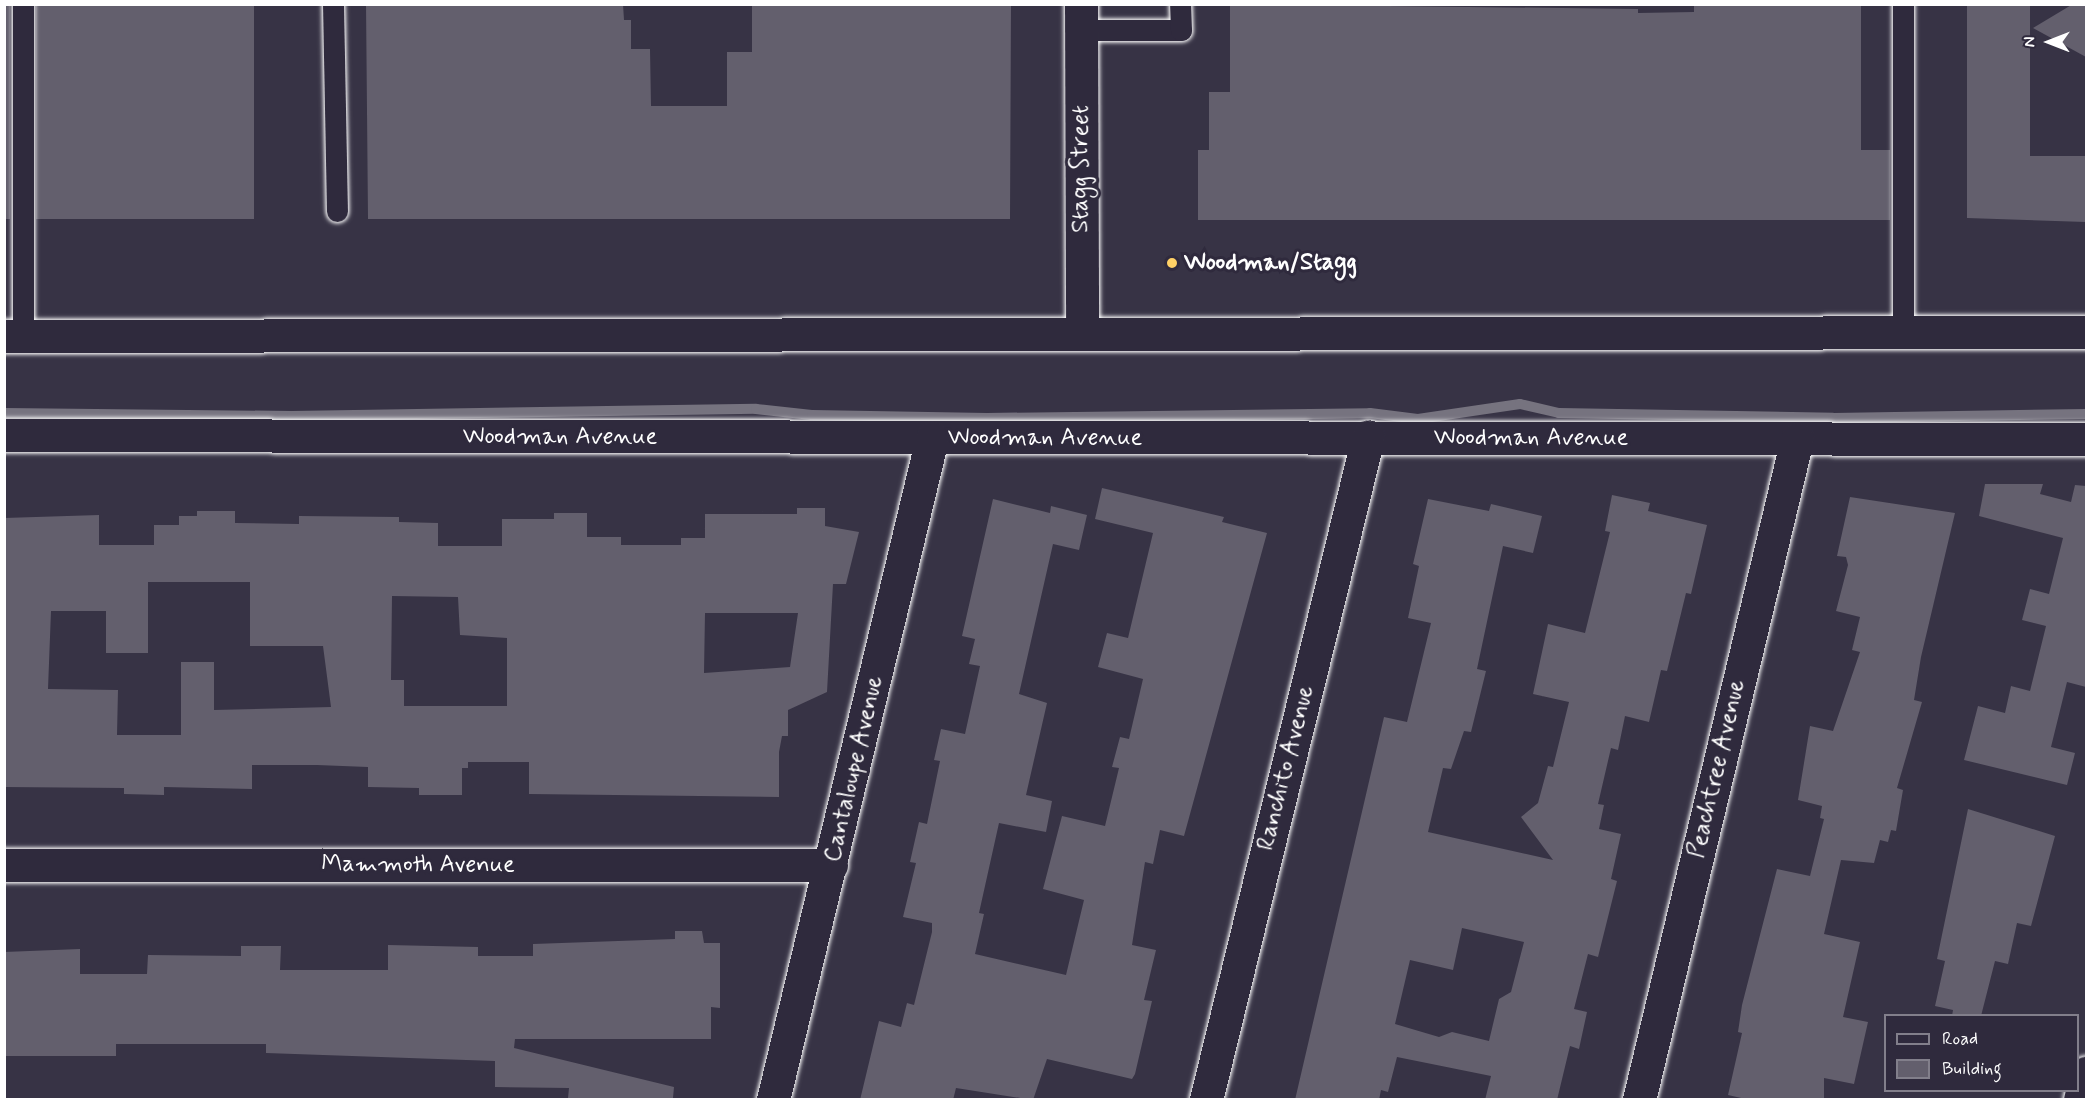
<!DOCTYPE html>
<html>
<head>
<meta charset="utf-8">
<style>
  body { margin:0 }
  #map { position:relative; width:2091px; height:1104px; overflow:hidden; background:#373345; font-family:Mynerve,sans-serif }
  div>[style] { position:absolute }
  .stream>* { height:10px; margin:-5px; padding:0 5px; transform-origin:5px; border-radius:5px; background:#76737f }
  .building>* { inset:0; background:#635f6d; transform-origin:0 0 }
  .roads { filter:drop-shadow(0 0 2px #fff) drop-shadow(0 0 2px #fff) }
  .lane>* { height:21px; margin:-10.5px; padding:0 10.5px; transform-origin:10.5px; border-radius:10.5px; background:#2f2a3d }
  .street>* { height:33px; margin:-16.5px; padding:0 16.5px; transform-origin:16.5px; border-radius:16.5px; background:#2f2a3d }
  .primary>* { height:33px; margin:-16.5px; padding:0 16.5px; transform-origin:16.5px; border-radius:16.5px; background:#2f2a3d }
  .dots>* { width:16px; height:16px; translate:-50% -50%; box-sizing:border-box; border:3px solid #2f2a3d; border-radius:50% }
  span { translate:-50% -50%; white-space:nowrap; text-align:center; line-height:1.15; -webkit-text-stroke:6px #2f2a3d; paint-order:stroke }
  .street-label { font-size:24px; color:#fff }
  .poi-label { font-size:24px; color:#fff; font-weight:700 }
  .left { translate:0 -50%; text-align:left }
  .frame { position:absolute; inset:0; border:6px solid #fff; pointer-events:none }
  .legend { position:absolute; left:1884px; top:1014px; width:195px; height:78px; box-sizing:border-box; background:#2f2a3d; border:2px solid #827f8b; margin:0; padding:8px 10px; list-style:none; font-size:18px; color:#fff }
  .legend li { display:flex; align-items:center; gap:12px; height:30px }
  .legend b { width:30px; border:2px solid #827f8b }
  .north { position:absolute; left:2019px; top:12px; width:60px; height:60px; -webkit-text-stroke:4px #2f2a3d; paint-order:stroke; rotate:270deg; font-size:16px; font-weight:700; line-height:24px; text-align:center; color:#fff }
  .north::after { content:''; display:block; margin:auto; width:21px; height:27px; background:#fff; clip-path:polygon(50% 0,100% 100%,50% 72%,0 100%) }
</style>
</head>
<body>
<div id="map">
  <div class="stream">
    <div style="left:4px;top:413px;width:288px;rotate:0.6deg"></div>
    <div style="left:292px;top:416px;width:464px;rotate:-0.9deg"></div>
    <div style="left:756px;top:409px;width:56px;rotate:6.1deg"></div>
    <div style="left:812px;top:415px;width:175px;rotate:1deg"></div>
    <div style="left:987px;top:418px;width:383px;rotate:-0.7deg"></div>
    <div style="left:1370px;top:413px;width:48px;rotate:7.1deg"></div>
    <div style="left:1418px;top:419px;width:103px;rotate:-8.4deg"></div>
    <div style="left:1520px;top:404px;width:40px;rotate:13deg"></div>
    <div style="left:1559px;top:413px;width:274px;rotate:1deg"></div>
    <div style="left:1833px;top:418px;width:253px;rotate:-0.9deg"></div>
  </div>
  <div class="building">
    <div style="left:4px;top:4px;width:6px;height:215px"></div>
    <div style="left:36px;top:4px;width:218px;height:215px"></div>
    <div style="clip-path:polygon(366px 4px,623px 4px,624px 20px,631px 20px,631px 49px,650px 49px,651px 106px,727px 106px,727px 52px,752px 52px,752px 4px,1011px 4px,1010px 219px,368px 219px)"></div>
    <div style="clip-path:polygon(1230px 4px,1638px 9px,1638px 13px,1694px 12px,1694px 4px,1861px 4px,1861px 150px,1890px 150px,1890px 220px,1198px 220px,1198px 150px,1209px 150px,1209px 92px,1230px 92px)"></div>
    <div style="clip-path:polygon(1967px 4px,2030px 4px,2030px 156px,2086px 156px,2086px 222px,1967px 218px)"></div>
    <div style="clip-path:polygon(2073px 4px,2086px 4px,2086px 57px,2033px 28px)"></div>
    <div style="clip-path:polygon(1985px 484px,2043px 484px,2040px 494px,2071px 502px,2075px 485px,2086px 486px,2086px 687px,2067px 682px,2051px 747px,2075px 753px,2067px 785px,1964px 760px,1978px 706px,2005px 713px,2011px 686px,2030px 691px,2046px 626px,2022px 620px,2030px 589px,2049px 594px,2063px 538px,1979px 516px)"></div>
    <div style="clip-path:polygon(1102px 488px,1224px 517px,1222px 522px,1267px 533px,1184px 836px,1160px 830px,1153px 864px,1145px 862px,1132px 945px,1156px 950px,1144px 1000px,1152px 1001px,1135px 1074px,1132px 1079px,1047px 1059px,1033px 1100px,956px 1088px,953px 1100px,860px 1100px,879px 1021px,901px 1027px,907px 1003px,914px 1005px,932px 932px,932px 923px,903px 917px,916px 863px,910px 862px,919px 822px,927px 824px,940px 761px,934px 760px,941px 729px,965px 734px,980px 666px,969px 664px,975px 639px,962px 636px,993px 499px,1050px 513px,1051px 506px,1087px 515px,1079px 550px,1053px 544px,1019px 694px,1047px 703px,1026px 795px,1052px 801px,1046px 832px,999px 823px,979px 913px,984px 914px,975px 954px,1066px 975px,1084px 900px,1043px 889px,1062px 816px,1105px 826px,1119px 768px,1112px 767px,1120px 737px,1129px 739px,1143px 679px,1098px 667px,1107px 633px,1128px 638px,1153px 533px,1095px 519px)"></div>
    <div style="clip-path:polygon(evenodd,1612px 495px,1650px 503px,1648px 511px,1707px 525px,1691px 594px,1686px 593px,1667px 671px,1661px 670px,1649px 722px,1625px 716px,1618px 750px,1611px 748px,1598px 804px,1604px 805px,1599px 829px,1621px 834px,1611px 879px,1617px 881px,1598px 957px,1588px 954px,1574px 1009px,1587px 1012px,1579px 1049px,1570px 1046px,1557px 1100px,1485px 1100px,1491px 1076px,1397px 1057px,1388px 1092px,1381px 1090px,1379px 1100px,1295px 1100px,1384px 717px,1407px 722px,1431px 623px,1408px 618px,1419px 566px,1413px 564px,1428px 499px,1489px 511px,1491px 504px,1542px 516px,1533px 553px,1503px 546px,1477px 669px,1486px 671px,1471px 732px,1464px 731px,1451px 769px,1443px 768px,1428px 832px,1553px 860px,1521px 817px,1538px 803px,1548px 766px,1553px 767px,1569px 702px,1533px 694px,1548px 624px,1585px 633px,1610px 532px,1605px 531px,1612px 495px,1462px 928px,1524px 942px,1511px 992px,1499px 999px,1489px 1041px,1452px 1032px,1439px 1037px,1395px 1024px,1410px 960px,1453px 970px,1462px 928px)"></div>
    <div style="clip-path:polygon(1850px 497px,1955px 513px,1921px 657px,1914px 700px,1922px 702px,1897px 788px,1903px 790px,1896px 831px,1891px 830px,1888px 842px,1880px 840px,1874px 863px,1841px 860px,1824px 934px,1860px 942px,1843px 1017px,1868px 1022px,1854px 1084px,1824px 1078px,1824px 1100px,1750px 1100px,1728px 1095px,1742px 1033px,1738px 1032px,1742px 1005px,1777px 869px,1810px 876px,1824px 819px,1820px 818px,1822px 806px,1798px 800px,1810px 726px,1833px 731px,1860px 652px,1852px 650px,1860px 617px,1836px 611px,1848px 565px,1846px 557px,1837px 556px)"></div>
    <div style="clip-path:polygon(evenodd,797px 508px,825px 508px,825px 526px,859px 532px,846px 584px,833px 584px,827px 692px,788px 710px,788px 736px,782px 736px,779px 752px,779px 797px,529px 794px,529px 762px,468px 762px,468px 768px,462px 768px,462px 795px,419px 795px,419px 788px,368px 787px,368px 767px,317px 765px,252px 765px,252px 789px,164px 787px,164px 795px,124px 794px,124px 788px,4px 787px,4px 518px,99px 515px,99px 545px,154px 545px,154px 525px,179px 525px,179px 516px,197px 516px,197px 511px,235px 511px,235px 523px,299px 524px,299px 516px,399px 517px,399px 522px,438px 523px,438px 546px,502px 546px,502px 519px,554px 519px,554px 513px,587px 513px,587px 537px,621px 537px,621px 545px,681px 545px,681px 538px,705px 538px,705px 514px,797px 514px,797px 508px,148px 582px,250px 582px,250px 646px,323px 646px,331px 707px,214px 710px,214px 662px,181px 662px,181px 735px,117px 735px,118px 690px,48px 689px,51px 611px,106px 611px,106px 653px,148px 653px,148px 582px,797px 508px,392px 596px,458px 597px,460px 635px,507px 638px,507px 706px,404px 706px,404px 680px,391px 680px,392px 596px,797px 508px,705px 613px,798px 613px,790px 667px,704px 673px,705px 613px)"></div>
    <div style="clip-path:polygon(1968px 809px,2055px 836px,2031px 926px,2017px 923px,2008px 964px,1995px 961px,1981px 1016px,1952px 1016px,1953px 1010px,1935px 1006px,1945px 961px,1937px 959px)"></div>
    <div style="clip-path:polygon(675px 931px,702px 931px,704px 943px,720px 943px,720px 1008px,711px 1007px,711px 1039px,515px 1039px,514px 1048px,674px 1087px,673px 1098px,568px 1098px,569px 1088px,495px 1087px,495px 1061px,266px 1053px,266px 1044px,116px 1044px,116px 1056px,4px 1056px,4px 952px,80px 949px,80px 974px,147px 974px,148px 955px,241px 956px,241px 946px,281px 946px,280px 970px,388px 970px,388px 945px,478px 947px,478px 956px,533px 956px,533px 944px,675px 939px)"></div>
  </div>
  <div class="roads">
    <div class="lane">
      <div style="left:23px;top:4px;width:332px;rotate:90deg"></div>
      <div style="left:333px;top:4px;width:207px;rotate:88.9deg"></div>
      <div style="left:1903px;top:4px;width:329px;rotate:90deg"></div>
      <div style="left:1081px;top:30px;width:100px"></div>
      <div style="left:1181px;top:30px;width:26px;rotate:-92deg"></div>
    </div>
    <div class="street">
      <div style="left:1081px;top:4px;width:329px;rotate:89.8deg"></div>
      <div style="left:4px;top:435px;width:2082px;rotate:0.11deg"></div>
      <div style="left:4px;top:865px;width:827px"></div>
      <div style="left:773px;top:1100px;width:681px;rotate:-76.49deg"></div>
      <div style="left:1206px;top:1100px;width:683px;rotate:-76.27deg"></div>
      <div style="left:1639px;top:1100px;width:680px;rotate:-76.56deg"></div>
      <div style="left:2080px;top:1100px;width:28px;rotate:-77deg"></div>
    </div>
    <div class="primary">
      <div style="left:4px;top:336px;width:2082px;rotate:-0.11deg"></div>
    </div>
  </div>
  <div class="dots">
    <div style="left:1172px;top:263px;background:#ffd166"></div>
  </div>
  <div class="street-label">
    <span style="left:1081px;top:169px;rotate:-90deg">Stagg Street</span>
    <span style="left:560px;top:437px">Woodman Avenue</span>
    <span style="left:1045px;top:438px">Woodman Avenue</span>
    <span style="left:1531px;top:438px">Woodman Avenue</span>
    <span style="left:1286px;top:768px;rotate:-76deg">Ranchito Avenue</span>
    <span style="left:854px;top:769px;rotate:-77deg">Cantaloupe Avenue</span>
    <span style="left:1717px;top:769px;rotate:-77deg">Peachtree Avenue</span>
    <span style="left:418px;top:865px">Mammoth Avenue</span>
  </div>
  <div class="poi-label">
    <span class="left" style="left:1184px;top:263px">Woodman/Stagg</span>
  </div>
  <div class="frame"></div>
  <ul class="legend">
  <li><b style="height:8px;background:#2f2a3d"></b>Road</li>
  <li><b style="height:16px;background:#635f6d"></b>Building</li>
  </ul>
  <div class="north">N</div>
</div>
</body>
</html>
